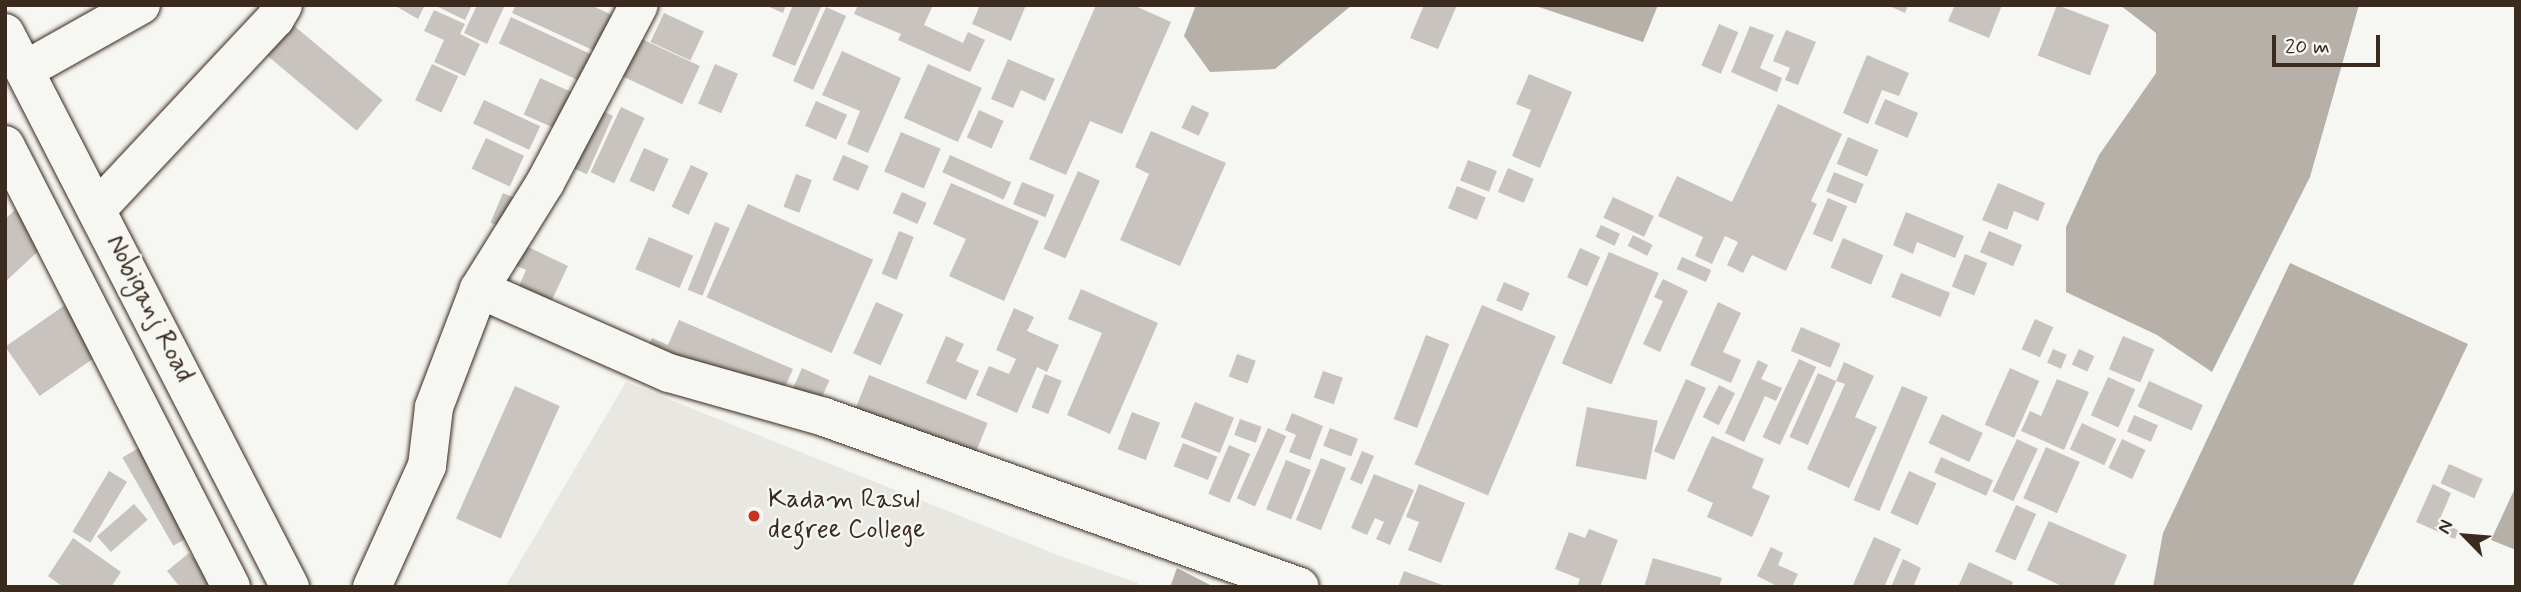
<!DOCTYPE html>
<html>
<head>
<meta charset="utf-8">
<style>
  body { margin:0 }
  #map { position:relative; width:2521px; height:592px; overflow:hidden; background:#f6f6f2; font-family:Mynerve,sans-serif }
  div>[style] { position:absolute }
  .built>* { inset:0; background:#e8e7e2 }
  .water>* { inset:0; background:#b6b0a9 }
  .building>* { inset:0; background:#c8c3be; transform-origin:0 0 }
  .roads { filter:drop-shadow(0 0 2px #3b2a1e) drop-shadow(0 0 2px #3b2a1e) }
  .minor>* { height:38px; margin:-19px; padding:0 19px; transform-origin:19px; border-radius:19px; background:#f6f6f2 }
  .major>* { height:38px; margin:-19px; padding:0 19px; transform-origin:19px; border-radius:19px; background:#f6f6f2 }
  .dots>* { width:19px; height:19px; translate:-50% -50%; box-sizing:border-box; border:4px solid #f6f6f2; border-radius:50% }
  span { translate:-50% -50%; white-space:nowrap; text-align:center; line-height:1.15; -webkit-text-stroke:5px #f6f6f2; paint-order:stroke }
  .street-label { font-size:26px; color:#3b2a1e }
  .poi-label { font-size:26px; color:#3b2a1e }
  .left { translate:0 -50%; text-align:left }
  .frame { position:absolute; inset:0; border:7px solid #3b2a1e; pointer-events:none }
  .north { position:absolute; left:2430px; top:501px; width:70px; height:70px; -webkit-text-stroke:5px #f6f6f2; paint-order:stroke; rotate:295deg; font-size:19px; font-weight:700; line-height:28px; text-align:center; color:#3b2a1e }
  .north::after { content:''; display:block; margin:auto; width:24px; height:32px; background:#3b2a1e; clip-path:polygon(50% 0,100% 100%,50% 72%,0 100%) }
  .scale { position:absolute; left:2272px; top:35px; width:108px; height:32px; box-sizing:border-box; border:4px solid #3b2a1e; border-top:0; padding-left:9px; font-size:21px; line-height:24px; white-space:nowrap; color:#3b2a1e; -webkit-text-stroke:5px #f6f6f2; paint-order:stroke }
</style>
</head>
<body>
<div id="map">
  <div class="built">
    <div style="clip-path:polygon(626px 382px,1060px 556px,1138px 583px,1137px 587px,505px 587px)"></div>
  </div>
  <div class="water">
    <div style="clip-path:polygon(1196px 5px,1352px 5px,1275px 69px,1210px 72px,1184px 36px)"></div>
    <div style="clip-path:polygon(1533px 5px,1658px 5px,1643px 42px)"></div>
    <div style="clip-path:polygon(2120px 5px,2359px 5px,2310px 177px,2212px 372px,2157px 335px,2066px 292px,2066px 227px,2099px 155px,2156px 73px,2156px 33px)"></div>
    <div style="clip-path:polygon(2290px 263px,2468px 344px,2352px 587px,2153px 587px,2163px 533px)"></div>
    <div style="clip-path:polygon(2516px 486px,2516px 550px,2491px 540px)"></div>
    <div style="clip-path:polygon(1177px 568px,1214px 587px,1170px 587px)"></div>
  </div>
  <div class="building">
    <div style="clip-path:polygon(394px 5px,425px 5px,418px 19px)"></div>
    <div style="clip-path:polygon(434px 5px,472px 5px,465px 20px)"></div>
    <div style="clip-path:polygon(477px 5px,505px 5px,487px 44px,464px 33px)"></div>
    <div style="clip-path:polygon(516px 5px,591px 5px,614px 16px,597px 52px,512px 13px)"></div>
    <div style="clip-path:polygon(765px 5px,786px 5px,783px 13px)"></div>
    <div style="clip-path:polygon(793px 5px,822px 5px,795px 66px,772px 56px)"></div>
    <div style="clip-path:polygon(858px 5px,933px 5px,924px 25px,963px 43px,968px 32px,985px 40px,970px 72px,898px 40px,901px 34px,854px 14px)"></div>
    <div style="clip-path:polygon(980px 5px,1026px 5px,1011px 41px,972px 24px)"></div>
    <div style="clip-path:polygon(1096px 5px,1133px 5px,1171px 22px,1122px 134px,1090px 121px,1066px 175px,1029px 159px)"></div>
    <div style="clip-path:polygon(1424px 5px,1457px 5px,1438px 49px,1410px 38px)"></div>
    <div style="clip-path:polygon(1887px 5px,1908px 5px,1905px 13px)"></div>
    <div style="clip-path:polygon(1955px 5px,2002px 5px,1989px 38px,1948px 21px)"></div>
    <div style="left:2057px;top:5px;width:56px;height:54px;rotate:21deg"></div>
    <div style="left:826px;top:7px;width:22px;height:81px;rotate:24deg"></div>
    <div style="clip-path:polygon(434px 10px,465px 24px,460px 34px,480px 44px,465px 76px,434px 62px,444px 40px,424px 31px)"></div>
    <div style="left:664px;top:13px;width:44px;height:32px;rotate:25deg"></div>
    <div style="left:511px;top:17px;width:97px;height:29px;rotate:25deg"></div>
    <div style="left:286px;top:19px;width:126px;height:40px;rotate:40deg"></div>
    <div style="left:1719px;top:24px;width:21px;height:45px;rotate:23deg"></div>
    <div style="clip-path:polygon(1750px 26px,1774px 35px,1760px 68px,1782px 78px,1777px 92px,1731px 72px)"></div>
    <div style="clip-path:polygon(1786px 30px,1816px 42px,1798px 85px,1785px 80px,1790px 68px,1773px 61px)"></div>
    <div style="left:631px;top:34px;width:76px;height:42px;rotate:25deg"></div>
    <div style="clip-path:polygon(842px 51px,901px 78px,868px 153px,847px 144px,860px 111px,822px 95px)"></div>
    <div style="clip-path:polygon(1867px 55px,1909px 73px,1899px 96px,1882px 90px,1868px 124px,1843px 113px)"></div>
    <div style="clip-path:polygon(1008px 59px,1055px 79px,1045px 101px,1021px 90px,1013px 108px,991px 99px)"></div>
    <div style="left:432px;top:64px;width:29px;height:40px;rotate:25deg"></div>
    <div style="left:715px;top:64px;width:25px;height:43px;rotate:23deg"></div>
    <div style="left:928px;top:64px;width:59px;height:59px;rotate:24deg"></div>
    <div style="clip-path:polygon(1529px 74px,1572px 92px,1540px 168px,1512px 156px,1531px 110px,1516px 104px)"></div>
    <div style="left:540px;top:78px;width:46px;height:40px;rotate:24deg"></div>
    <div style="left:1885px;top:99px;width:36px;height:27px;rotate:23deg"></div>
    <div style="left:484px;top:100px;width:62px;height:26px;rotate:25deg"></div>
    <div style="left:816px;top:101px;width:34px;height:27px;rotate:24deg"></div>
    <div style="clip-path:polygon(1778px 104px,1842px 134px,1811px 201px,1817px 204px,1786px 271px,1752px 255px,1743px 273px,1727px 265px,1738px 242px,1725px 236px,1712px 264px,1695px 256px,1703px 237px,1658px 216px,1677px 176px,1732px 202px)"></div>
    <div style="left:1192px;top:105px;width:19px;height:25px;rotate:25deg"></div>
    <div style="left:591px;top:106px;width:24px;height:64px;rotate:24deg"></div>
    <div style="left:621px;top:107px;width:26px;height:72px;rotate:25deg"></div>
    <div style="left:979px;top:110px;width:27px;height:30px;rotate:24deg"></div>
    <div style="clip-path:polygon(1151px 131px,1226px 163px,1180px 266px,1120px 240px,1149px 174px,1135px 167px)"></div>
    <div style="left:901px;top:132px;width:43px;height:43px;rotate:23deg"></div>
    <div style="left:1848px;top:137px;width:33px;height:29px;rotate:23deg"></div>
    <div style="left:486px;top:138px;width:42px;height:34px;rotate:25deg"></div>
    <div style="left:644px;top:148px;width:27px;height:36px;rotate:24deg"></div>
    <div style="left:843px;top:155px;width:28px;height:27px;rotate:23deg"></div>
    <div style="left:950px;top:155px;width:67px;height:19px;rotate:24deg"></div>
    <div style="left:1468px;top:160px;width:31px;height:22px;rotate:21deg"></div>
    <div style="left:691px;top:165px;width:19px;height:46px;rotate:25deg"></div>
    <div style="left:1508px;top:168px;width:28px;height:26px;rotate:23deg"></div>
    <div style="left:1078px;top:171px;width:24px;height:85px;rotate:24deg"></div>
    <div style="left:1834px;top:172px;width:32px;height:21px;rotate:22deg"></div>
    <div style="left:796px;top:174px;width:17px;height:35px;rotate:21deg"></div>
    <div style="left:1022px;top:182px;width:35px;height:24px;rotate:22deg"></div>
    <div style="clip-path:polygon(951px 183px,1039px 221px,1004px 301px,949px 276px,966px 239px,933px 224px)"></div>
    <div style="clip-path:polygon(1998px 183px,2045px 203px,2038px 221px,2014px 211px,2007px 230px,1982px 220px)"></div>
    <div style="left:1457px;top:186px;width:31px;height:24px;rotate:22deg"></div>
    <div style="left:902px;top:192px;width:27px;height:23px;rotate:24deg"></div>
    <div style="left:503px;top:193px;width:21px;height:32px;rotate:23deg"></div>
    <div style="left:1613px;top:197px;width:45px;height:23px;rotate:25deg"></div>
    <div style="left:1828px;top:198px;width:21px;height:39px;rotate:23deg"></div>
    <div style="left:748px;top:204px;width:137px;height:102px;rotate:24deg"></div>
    <div style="clip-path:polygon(15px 210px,46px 244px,5px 282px,5px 219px)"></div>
    <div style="clip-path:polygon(1906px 212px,1964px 236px,1955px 258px,1917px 242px,1913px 254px,1893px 245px)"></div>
    <div style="left:715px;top:222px;width:16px;height:73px;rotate:22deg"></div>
    <div style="left:1601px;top:225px;width:21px;height:13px;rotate:25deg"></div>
    <div style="left:899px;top:231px;width:16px;height:46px;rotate:22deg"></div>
    <div style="left:1989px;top:231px;width:36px;height:23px;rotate:23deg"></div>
    <div style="left:1633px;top:235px;width:22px;height:12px;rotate:27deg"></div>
    <div style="left:649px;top:237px;width:48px;height:35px;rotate:23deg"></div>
    <div style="left:1843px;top:238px;width:44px;height:32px;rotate:23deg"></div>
    <div style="clip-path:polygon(524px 245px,568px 266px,548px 308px,516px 293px,526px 270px,515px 265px)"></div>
    <div style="left:1580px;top:248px;width:22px;height:32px;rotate:24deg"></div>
    <div style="left:1609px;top:252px;width:54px;height:121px;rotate:23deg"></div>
    <div style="left:1965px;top:254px;width:24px;height:35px;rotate:22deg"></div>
    <div style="left:1682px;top:257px;width:32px;height:13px;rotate:24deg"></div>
    <div style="left:1901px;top:273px;width:53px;height:26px;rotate:22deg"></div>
    <div style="clip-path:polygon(1663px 279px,1688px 291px,1660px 352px,1643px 344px,1663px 301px,1654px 297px)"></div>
    <div style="left:1504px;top:282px;width:28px;height:20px;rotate:23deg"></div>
    <div style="clip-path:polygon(1081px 289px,1158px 323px,1110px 434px,1067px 415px,1102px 333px,1068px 319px)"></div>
    <div style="left:876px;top:302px;width:30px;height:56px;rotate:24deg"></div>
    <div style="clip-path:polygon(1718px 302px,1741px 313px,1723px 352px,1741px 360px,1731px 383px,1690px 365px)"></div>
    <div style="left:65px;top:305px;width:60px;height:73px;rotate:55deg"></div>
    <div style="left:1482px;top:305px;width:80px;height:173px;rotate:23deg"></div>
    <div style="clip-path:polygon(1014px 308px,1034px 317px,1027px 331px,1059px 345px,1047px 372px,1037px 367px,1017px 413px,976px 395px,989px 366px,1009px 374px,1016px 359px,996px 350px)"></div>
    <div style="left:2035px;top:319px;width:20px;height:33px;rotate:24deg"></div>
    <div style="clip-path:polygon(679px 320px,793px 369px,775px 410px,645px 355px,652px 338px,668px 345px)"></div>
    <div style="left:1801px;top:327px;width:43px;height:26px;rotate:23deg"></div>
    <div style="left:1426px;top:335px;width:25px;height:90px;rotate:21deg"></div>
    <div style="clip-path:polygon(946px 336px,964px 344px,956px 361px,979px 371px,966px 400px,926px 383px)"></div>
    <div style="left:2123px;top:336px;width:34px;height:36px;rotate:23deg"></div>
    <div style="left:2053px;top:349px;width:15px;height:15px;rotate:23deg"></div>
    <div style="left:2079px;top:349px;width:17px;height:17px;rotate:25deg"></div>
    <div style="left:1237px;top:354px;width:20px;height:24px;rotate:20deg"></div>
    <div style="left:1799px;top:359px;width:19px;height:86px;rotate:25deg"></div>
    <div style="clip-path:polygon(1758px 360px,1768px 365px,1761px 379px,1782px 388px,1776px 401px,1765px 396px,1744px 442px,1725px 433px)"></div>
    <div style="clip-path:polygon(1844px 362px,1874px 376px,1855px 417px,1877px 427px,1849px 488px,1807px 469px,1845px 384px,1836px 381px)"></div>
    <div style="left:802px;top:368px;width:30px;height:50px;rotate:24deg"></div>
    <div style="left:2010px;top:368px;width:32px;height:62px;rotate:24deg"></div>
    <div style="left:1323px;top:371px;width:21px;height:28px;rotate:19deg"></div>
    <div style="left:1818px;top:373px;width:20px;height:70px;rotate:24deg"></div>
    <div style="left:1045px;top:374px;width:18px;height:36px;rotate:22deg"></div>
    <div style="left:869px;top:375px;width:128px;height:55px;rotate:22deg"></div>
    <div style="left:2108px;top:377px;width:30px;height:42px;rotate:24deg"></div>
    <div style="left:1686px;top:379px;width:22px;height:79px;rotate:24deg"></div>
    <div style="clip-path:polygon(2057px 379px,2089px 392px,2064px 450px,2021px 431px,2030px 411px,2041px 416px)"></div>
    <div style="left:2149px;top:381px;width:59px;height:28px;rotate:24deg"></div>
    <div style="left:1719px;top:385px;width:18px;height:36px;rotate:27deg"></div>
    <div style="left:515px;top:386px;width:49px;height:145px;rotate:24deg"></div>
    <div style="left:1902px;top:386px;width:28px;height:124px;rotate:23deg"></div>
    <div style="left:1195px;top:402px;width:42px;height:38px;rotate:22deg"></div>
    <div style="left:1587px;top:407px;width:72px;height:60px;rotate:11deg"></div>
    <div style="left:1132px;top:412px;width:30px;height:40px;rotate:21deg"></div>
    <div style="clip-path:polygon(1292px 413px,1323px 426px,1310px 460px,1289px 452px,1296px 435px,1285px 430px)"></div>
    <div style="left:1942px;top:414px;width:45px;height:32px;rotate:25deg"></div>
    <div style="left:2134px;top:415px;width:26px;height:18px;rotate:23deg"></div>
    <div style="left:1240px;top:419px;width:23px;height:17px;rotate:20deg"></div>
    <div style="left:2082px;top:423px;width:38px;height:29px;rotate:25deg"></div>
    <div style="left:1268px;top:428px;width:20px;height:77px;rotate:24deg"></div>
    <div style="left:1330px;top:428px;width:30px;height:19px;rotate:21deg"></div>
    <div style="clip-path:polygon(1712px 436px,1764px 459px,1752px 488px,1770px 496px,1752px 537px,1707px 517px,1713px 503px,1687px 491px)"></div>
    <div style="left:2017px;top:439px;width:23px;height:58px;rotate:25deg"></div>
    <div style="left:2122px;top:439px;width:26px;height:32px;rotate:25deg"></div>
    <div style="left:1183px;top:443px;width:37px;height:25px;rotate:22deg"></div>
    <div style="left:144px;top:445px;width:102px;height:25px;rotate:60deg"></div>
    <div style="left:1229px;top:445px;width:23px;height:53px;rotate:23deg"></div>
    <div style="left:2046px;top:447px;width:37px;height:56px;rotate:24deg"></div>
    <div style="left:1362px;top:451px;width:13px;height:31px;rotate:23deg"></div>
    <div style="left:1941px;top:457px;width:57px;height:17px;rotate:24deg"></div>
    <div style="left:1321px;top:458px;width:27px;height:67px;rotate:22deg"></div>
    <div style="left:1286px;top:460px;width:27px;height:53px;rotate:22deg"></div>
    <div style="left:2449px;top:464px;width:37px;height:21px;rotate:24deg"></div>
    <div style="left:109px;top:471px;width:21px;height:71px;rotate:31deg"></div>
    <div style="left:1909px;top:471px;width:30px;height:46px;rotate:24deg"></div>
    <div style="clip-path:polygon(1374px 474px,1414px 490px,1390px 545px,1376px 539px,1384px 522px,1375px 518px,1367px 535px,1351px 528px)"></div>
    <div style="clip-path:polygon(1419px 484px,1465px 503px,1441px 563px,1408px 550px,1419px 522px,1406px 517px)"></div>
    <div style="clip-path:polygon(2433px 484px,2451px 493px,2439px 521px,2458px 530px,2455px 539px,2416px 522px)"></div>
    <div style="left:134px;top:504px;width:21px;height:49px;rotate:49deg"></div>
    <div style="left:2016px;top:505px;width:22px;height:51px;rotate:24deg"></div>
    <div style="clip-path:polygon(2049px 521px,2127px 555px,2113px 587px,2064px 587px,2027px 570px)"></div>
    <div style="clip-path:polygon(1589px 529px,1618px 540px,1600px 587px,1577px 587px,1580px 579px,1555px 569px,1569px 532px,1585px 538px)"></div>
    <div style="clip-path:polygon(1874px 537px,1901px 549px,1884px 587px,1852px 587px)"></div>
    <div style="clip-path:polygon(73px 538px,121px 572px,111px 587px,63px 587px,48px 576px)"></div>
    <div style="clip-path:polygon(1771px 547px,1783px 553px,1778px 565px,1798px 574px,1792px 587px,1779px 587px,1757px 576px)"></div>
    <div style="clip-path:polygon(189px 553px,215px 584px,211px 587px,180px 587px,167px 571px)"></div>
    <div style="clip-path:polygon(1653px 558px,1722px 578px,1719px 587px,1644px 587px)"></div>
    <div style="clip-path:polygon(1903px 559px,1921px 568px,1913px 587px,1891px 587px)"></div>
    <div style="clip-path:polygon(1969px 562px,2013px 582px,2011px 587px,1958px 587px)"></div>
    <div style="clip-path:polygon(1404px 571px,1445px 586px,1445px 587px,1398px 587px)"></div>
  </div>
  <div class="roads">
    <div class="minor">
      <div style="left:25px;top:70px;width:133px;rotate:-29.3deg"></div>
      <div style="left:98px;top:208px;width:259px;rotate:-46.9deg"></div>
      <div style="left:275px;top:19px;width:16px;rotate:-60deg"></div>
      <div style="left:479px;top:289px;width:208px;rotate:23.9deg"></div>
      <div style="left:669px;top:373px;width:161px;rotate:15.8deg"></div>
      <div style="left:824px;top:417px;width:505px;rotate:19.65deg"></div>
      <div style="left:372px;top:587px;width:133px;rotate:-65.6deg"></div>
      <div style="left:427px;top:466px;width:59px;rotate:-83.2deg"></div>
      <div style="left:434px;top:407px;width:126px;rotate:-69.1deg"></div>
      <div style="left:479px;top:289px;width:125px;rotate:-58.1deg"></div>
      <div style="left:545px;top:183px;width:201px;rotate:-62.2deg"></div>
    </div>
    <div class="major">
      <div style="left:5px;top:33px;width:623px;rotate:62.78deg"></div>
      <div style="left:5px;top:145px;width:496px;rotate:62.9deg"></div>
    </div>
  </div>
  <div class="dots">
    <div style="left:754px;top:516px;background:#c8321e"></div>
  </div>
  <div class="street-label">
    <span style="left:149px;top:309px;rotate:63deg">Nobiganj Road</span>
  </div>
  <div class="poi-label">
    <span class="left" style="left:768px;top:516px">Kadam Rasul<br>degree College</span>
  </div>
  <div class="frame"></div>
  <div class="north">N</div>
  <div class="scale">20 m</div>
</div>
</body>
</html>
